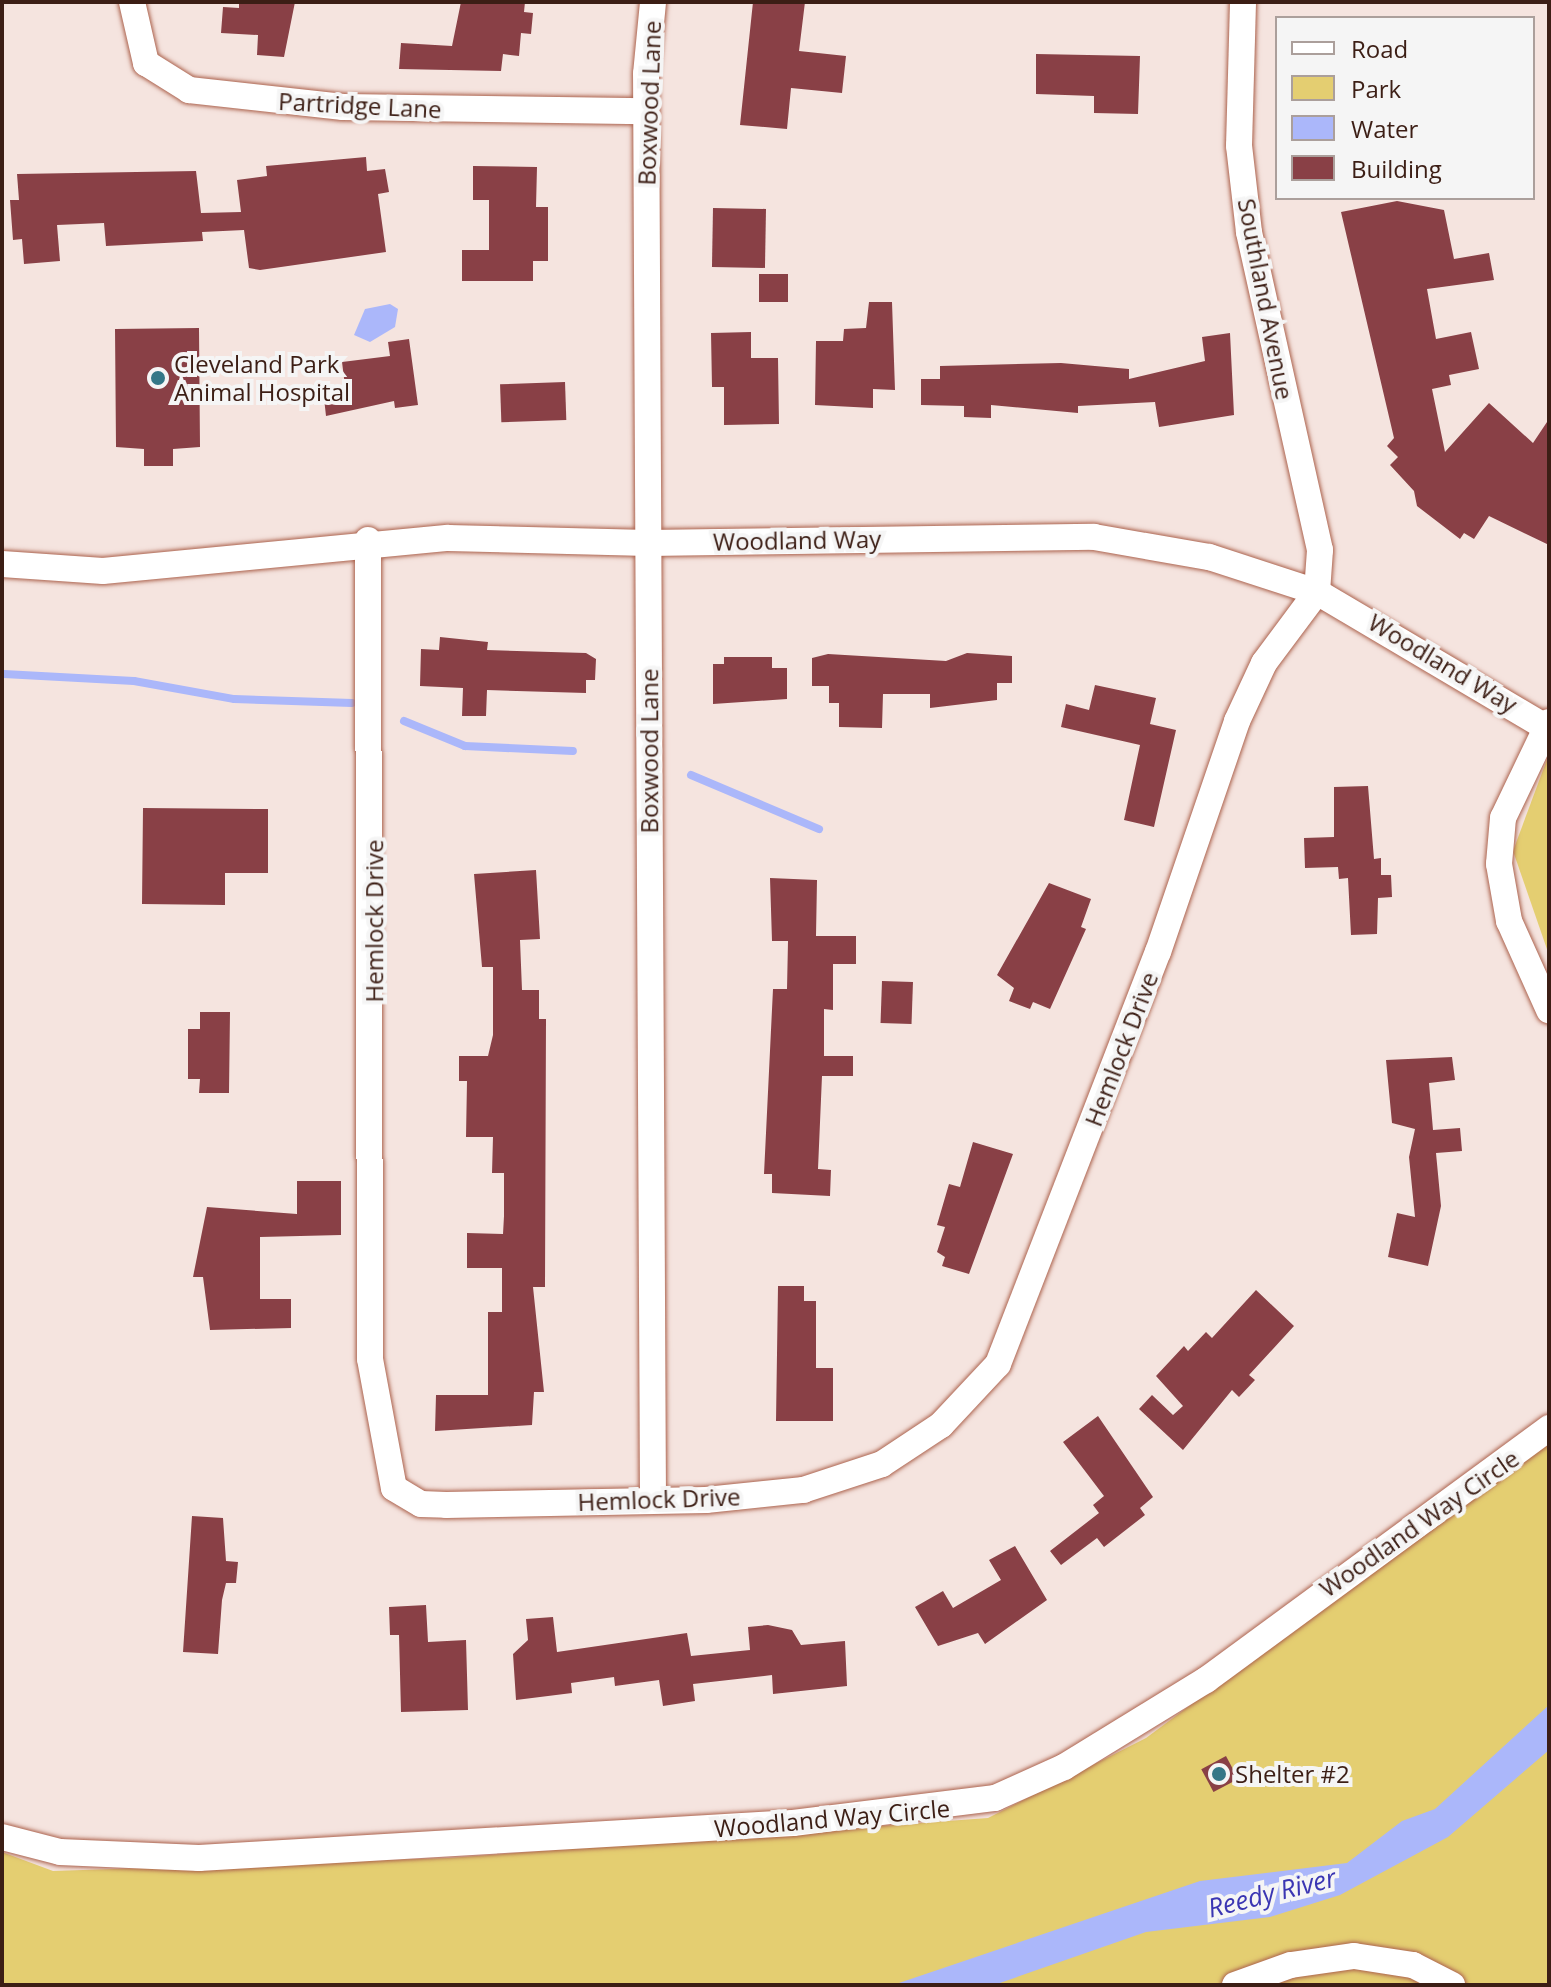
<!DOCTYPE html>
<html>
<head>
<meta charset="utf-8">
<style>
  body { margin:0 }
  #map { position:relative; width:1551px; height:1987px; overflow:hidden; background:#f5e4df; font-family:"Open Sans",sans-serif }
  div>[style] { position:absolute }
  .green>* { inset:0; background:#e4ce71 }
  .water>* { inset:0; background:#abb7fa }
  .stream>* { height:8px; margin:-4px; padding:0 4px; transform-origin:4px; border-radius:4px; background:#abb7fa }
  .building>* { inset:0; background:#894046; transform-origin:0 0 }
  .roads { filter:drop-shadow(0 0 2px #ac634e) drop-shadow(0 0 2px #ac634e) }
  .minor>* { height:26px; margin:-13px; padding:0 13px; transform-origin:13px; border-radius:13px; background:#fff }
  .dots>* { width:22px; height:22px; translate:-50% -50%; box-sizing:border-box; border:4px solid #f5f5f5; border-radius:50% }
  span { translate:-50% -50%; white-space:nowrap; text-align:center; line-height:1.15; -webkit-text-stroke:8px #f5f5f5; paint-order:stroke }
  .street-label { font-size:24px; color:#3c1e15 }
  .poi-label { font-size:24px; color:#3c1e15 }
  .left { translate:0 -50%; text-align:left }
  .water-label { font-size:26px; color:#3b36b3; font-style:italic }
  .frame { position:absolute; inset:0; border:4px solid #3c1e15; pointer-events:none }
  .legend { position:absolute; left:1275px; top:16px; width:260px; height:184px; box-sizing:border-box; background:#f5f5f5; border:2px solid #ab9f9b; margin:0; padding:10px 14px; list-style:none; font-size:24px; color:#3c1e15 }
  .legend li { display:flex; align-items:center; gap:16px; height:40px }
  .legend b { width:40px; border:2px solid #ab9f9b }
</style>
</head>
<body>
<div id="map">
  <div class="green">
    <div style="clip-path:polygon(1549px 754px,1549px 955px,1513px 851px)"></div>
    <div style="clip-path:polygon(1549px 1440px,1549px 1985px,2px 1985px,2px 1852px,53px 1871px,448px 1858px,988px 1818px,1146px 1738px)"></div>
  </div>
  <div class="water">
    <div style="clip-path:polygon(390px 304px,398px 309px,395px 327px,370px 342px,354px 335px,365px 309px)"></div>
    <div style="clip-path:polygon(1549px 1705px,1549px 1750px,1448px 1837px,1340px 1895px,1270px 1917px,1146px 1932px,994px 1985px,893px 1985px,1200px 1881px,1347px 1863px,1402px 1821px,1435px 1809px)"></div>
  </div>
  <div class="stream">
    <div style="left:4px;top:674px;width:130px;rotate:3.1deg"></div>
    <div style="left:134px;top:681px;width:102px;rotate:10.2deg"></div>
    <div style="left:234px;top:699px;width:118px;rotate:1.9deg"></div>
    <div style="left:404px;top:721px;width:66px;rotate:22.3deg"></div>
    <div style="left:465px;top:746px;width:108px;rotate:2.7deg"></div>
    <div style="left:691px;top:775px;width:139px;rotate:22.9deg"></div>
  </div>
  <div class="building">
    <div style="clip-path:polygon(239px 2px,295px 2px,284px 57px,257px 55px,258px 35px,221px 33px,223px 7px,239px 8px)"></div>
    <div style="clip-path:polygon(461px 2px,525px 2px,524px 12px,533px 13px,531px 34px,521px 33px,519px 56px,503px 54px,501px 71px,399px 69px,401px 43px,452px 46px)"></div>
    <div style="clip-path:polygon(753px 2px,805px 2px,799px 51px,846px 56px,842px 93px,791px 88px,787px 129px,740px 125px)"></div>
    <div style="clip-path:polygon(1036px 54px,1140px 56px,1138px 114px,1094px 113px,1094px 96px,1036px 94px)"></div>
    <div style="clip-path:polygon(366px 157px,367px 171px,385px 169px,389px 192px,378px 194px,386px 252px,260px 270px,249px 268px,244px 230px,202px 232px,203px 241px,106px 246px,104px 223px,57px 225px,60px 261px,24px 264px,22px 239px,13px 240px,10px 200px,19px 200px,17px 174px,196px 171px,201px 213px,241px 212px,237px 180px,267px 176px,266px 166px)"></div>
    <div style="clip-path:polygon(473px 166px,537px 167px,536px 207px,548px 207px,548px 261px,533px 261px,533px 281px,462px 281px,462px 250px,489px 250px,489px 200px,473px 200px)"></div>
    <div style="clip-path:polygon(1397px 201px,1444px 210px,1454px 259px,1489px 253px,1494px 280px,1427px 289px,1436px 339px,1471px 332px,1479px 369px,1449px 375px,1451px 385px,1432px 389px,1445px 452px,1489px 403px,1533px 443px,1549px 419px,1549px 545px,1489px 516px,1474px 539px,1464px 533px,1460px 539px,1417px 506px,1414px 491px,1390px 465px,1398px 457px,1387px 446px,1394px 438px,1341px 212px)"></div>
    <div style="left:713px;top:208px;width:53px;height:59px;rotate:1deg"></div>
    <div style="left:759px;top:274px;width:29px;height:28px"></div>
    <div style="clip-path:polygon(869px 302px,892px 302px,895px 390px,873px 389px,873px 408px,815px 405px,816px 341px,843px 341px,844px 329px,866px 328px)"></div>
    <div style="clip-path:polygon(199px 328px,200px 447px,173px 449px,173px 466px,144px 466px,144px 449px,116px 447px,115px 329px)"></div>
    <div style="clip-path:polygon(751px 332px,751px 358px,778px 358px,779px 424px,724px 425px,724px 387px,712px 387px,711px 333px)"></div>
    <div style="clip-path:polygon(1230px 333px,1234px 415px,1159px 427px,1155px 402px,1078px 406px,1078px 413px,991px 405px,991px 418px,964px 417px,964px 406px,921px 405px,921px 379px,940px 379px,940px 366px,1061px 363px,1129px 369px,1129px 379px,1205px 361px,1202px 337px)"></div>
    <div style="clip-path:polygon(409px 339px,418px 405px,395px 408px,394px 401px,326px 416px,323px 389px,345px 386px,342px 362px,390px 356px,388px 342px)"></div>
    <div style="left:565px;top:382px;width:38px;height:65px;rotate:88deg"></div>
    <div style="clip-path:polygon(440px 637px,488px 642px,487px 650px,586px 653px,596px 659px,595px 680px,586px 680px,586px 693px,487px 690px,486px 716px,462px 716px,463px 688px,420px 686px,421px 649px,439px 650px)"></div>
    <div style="clip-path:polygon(967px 653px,1012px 656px,1012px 683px,997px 683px,997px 700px,930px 708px,930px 694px,883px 694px,882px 728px,839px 727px,839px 703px,829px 703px,829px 686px,812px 686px,812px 658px,828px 654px,946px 661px)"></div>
    <div style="clip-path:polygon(724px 657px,772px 657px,772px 668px,787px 668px,787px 699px,713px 704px,713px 664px,724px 664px)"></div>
    <div style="clip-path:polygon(1095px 685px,1156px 698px,1150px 724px,1176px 730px,1154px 827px,1124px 820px,1140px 745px,1061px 727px,1066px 704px,1089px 710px)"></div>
    <div style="clip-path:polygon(1368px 786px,1374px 859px,1381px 858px,1381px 875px,1391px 875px,1392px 897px,1378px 898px,1377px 934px,1351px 935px,1348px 878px,1339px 879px,1338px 867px,1305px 868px,1304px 838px,1334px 837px,1334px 787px)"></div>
    <div style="clip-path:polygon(143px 808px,268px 809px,268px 873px,225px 873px,225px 905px,142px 904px)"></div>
    <div style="clip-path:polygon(536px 870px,540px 939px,520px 940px,522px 990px,539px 990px,539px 1019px,546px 1019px,545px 1287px,533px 1287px,544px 1392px,534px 1392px,532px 1425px,435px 1431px,436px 1395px,488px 1395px,488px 1312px,502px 1312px,502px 1268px,467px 1268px,467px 1233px,503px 1234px,504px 1216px,504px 1173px,492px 1173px,493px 1137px,466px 1137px,467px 1081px,459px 1081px,459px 1056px,488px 1056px,493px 1035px,493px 967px,482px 967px,474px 874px)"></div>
    <div style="clip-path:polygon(770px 878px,817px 880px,816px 936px,856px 936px,856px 964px,833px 964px,833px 1010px,824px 1009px,824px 1056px,853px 1056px,853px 1076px,822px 1076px,818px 1169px,831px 1170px,830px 1196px,772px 1193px,772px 1174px,764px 1174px,773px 989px,787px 989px,788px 941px,772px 941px)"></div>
    <div style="clip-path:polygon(1049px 883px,1091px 899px,1081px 927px,1086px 929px,1050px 1009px,1033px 1002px,1030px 1009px,1009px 1001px,1014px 988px,997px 975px)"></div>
    <div style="left:882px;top:981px;width:31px;height:42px;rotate:2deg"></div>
    <div style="clip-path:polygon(200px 1012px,230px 1012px,229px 1093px,199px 1093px,200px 1079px,188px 1079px,188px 1029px,200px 1029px)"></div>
    <div style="clip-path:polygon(1452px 1057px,1455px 1080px,1429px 1083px,1433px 1130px,1460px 1128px,1462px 1151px,1436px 1153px,1441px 1206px,1428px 1266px,1388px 1257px,1397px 1213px,1415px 1217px,1409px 1157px,1415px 1129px,1392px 1123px,1386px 1060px)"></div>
    <div style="clip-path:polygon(973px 1142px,1013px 1154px,969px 1274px,942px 1266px,945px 1257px,937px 1252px,945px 1227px,937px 1225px,949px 1184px,960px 1187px)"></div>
    <div style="clip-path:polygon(297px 1181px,341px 1181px,341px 1235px,260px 1237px,260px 1299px,291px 1299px,291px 1328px,210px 1330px,203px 1277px,193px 1277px,207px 1207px,297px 1214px)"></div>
    <div style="clip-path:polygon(778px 1286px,804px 1286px,804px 1301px,816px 1301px,816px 1368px,833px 1368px,833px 1421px,776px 1421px)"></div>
    <div style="clip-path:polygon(1256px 1290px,1294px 1326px,1249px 1375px,1255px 1380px,1239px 1397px,1232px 1390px,1183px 1450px,1139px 1409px,1152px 1395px,1173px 1415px,1183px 1406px,1156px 1376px,1184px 1346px,1188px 1351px,1206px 1332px,1212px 1338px)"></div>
    <div style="clip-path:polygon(1098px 1416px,1153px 1497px,1140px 1508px,1145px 1515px,1104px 1547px,1097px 1538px,1061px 1565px,1050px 1551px,1099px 1513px,1093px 1505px,1104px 1496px,1063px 1442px)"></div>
    <div style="clip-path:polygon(192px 1516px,223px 1518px,226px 1561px,238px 1562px,236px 1583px,226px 1583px,222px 1600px,218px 1654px,183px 1652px)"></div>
    <div style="clip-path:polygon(1015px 1546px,1047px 1600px,985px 1644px,978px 1633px,938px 1646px,915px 1607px,943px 1591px,953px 1608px,1001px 1580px,989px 1560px)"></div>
    <div style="clip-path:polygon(426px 1605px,428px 1642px,466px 1640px,468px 1710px,401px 1712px,399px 1635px,390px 1635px,389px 1607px)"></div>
    <div style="clip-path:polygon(553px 1617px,557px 1652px,687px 1633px,691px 1656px,750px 1650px,748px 1627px,768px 1625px,792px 1630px,801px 1645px,845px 1641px,847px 1686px,773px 1694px,772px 1675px,693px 1684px,695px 1701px,663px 1706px,659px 1680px,615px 1686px,614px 1677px,571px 1683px,572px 1693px,516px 1700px,513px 1654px,528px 1640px,526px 1619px)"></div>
    <div style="left:1226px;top:1756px;width:26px;height:28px;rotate:62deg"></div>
  </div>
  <div class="roads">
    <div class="minor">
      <div style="left:132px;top:2px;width:63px;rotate:77.1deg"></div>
      <div style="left:146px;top:63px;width:51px;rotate:32.1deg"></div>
      <div style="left:189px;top:90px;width:155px;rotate:6.3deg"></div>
      <div style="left:343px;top:107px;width:303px;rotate:0.8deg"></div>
      <div style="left:368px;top:540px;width:819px;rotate:89.86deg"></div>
      <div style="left:370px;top:1359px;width:131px;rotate:79.5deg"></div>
      <div style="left:394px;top:1488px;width:31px;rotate:31deg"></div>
      <div style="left:421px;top:1504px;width:25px;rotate:2deg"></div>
      <div style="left:446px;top:1505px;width:260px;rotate:-1.1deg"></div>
      <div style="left:706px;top:1500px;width:98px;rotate:-5.9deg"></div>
      <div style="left:803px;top:1490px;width:83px;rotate:-18.2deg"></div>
      <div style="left:882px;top:1464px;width:71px;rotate:-33.5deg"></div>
      <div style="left:941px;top:1425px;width:83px;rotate:-46.9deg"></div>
      <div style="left:998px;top:1364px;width:442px;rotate:-68.8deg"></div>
      <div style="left:1158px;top:952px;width:244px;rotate:-71.1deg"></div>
      <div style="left:1237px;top:721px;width:64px;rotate:-65deg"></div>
      <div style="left:1264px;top:663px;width:89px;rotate:-53.3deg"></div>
      <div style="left:1317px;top:592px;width:42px;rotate:-85.9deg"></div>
      <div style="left:1320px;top:550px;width:326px;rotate:-102.6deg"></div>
      <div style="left:1249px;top:232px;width:87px;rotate:-96.6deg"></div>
      <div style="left:1239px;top:146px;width:144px;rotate:-88.4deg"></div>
      <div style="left:2px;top:564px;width:101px;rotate:4deg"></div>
      <div style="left:103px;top:571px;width:347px;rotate:-5.5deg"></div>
      <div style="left:448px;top:538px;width:200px;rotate:1.4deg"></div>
      <div style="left:648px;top:543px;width:446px;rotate:-0.8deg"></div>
      <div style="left:1094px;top:537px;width:117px;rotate:9.9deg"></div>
      <div style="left:1209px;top:557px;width:114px;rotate:18deg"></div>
      <div style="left:1317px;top:592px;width:269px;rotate:30.6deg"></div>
      <div style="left:1549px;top:722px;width:106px;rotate:115.6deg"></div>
      <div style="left:1503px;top:818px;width:46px;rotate:95deg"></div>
      <div style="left:1499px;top:864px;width:58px;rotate:80deg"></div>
      <div style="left:1509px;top:921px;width:98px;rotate:65.8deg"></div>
      <div style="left:653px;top:1500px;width:1426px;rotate:-90.28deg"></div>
      <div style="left:646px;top:74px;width:72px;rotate:-84.4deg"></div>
      <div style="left:2px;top:1837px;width:60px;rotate:14.5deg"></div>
      <div style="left:60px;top:1852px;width:139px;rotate:2.5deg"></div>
      <div style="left:199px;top:1858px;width:595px;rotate:-3.37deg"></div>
      <div style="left:793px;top:1823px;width:204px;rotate:-7.1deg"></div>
      <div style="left:995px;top:1798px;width:76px;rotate:-24.2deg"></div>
      <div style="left:1064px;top:1767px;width:167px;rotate:-31.5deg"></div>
      <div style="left:1206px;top:1680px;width:426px;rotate:-36.3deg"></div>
      <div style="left:1235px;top:1985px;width:59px;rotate:-19.7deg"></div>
      <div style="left:1291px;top:1965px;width:64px;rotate:-8.1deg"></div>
      <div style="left:1354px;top:1956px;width:60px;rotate:8.7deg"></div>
      <div style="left:1413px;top:1965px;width:44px;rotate:27.1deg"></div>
    </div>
  </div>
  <div class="dots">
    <div style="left:158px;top:378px;background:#347787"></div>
    <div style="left:1219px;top:1774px;background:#347787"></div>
  </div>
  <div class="street-label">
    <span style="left:649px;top:103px;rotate:-88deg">Boxwood Lane</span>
    <span style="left:360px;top:105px;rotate:3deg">Partridge Lane</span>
    <span style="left:1266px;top:299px;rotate:79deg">Southland Avenue</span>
    <span style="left:797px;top:540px;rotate:-1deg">Woodland Way</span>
    <span style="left:1443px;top:663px;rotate:31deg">Woodland Way</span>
    <span style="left:649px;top:751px;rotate:-90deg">Boxwood Lane</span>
    <span style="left:374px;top:921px;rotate:-90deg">Hemlock Drive</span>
    <span style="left:1121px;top:1049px;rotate:-69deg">Hemlock Drive</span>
    <span style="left:659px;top:1499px;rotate:-2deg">Hemlock Drive</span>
    <span style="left:1419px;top:1523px;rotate:-35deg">Woodland Way Circle</span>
    <span style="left:832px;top:1818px;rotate:-5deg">Woodland Way Circle</span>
  </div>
  <div class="poi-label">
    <span class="left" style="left:174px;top:378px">Cleveland Park<br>Animal Hospital</span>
    <span class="left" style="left:1235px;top:1774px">Shelter #2</span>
  </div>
  <div class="water-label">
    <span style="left:1272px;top:1893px;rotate:-14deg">Reedy River</span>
  </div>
  <div class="frame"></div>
  <ul class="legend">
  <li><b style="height:10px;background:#fff"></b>Road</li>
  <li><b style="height:22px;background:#e4ce71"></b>Park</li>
  <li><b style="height:22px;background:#abb7fa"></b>Water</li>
  <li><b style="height:22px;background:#894046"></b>Building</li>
  </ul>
</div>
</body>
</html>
